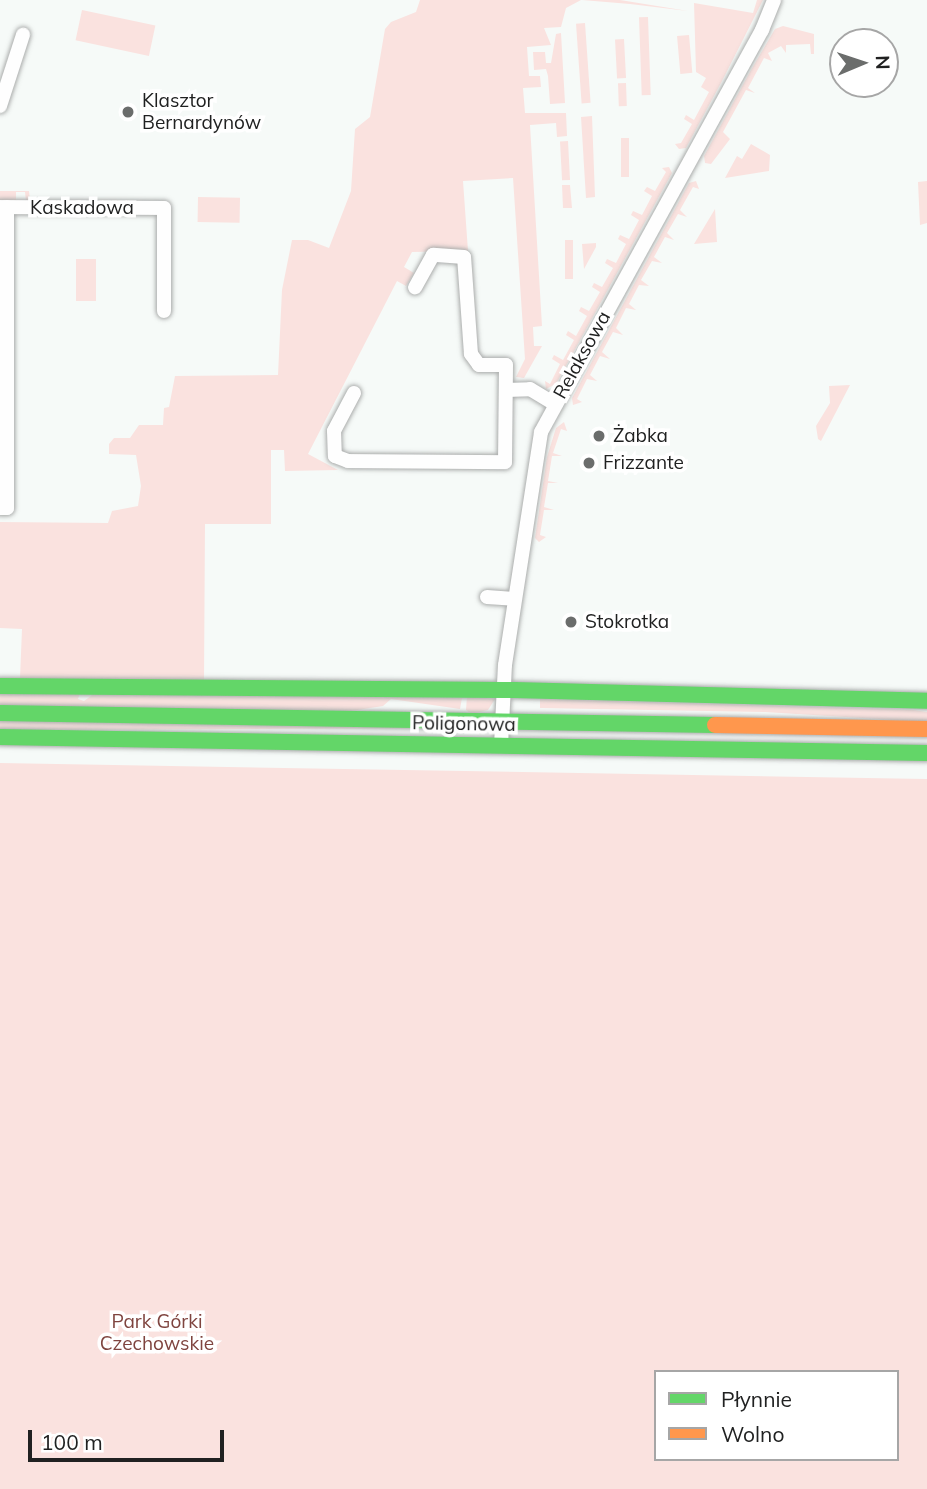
<!DOCTYPE html>
<html>
<head>
<meta charset="utf-8">
<style>
  body { margin:0 }
  #map { position:relative; width:927px; height:1489px; overflow:hidden; background:#f6faf8; font-family:Mulish,sans-serif }
  div>[style] { position:absolute }
  .green>* { inset:0; background:#fae2df; transform-origin:0 0 }
  .roads { filter:drop-shadow(0 0 2px #abadac) drop-shadow(0 0 2px #abadac) }
  .street>* { height:14px; margin:-7px; padding:0 7px; transform-origin:7px; border-radius:7px; background:#fefefe }
  .fast>* { height:16px; margin:-8px; padding:0 8px; transform-origin:8px; border-radius:8px; background:#63d668 }
  .slow>* { height:16px; margin:-8px; padding:0 8px; transform-origin:8px; border-radius:8px; background:#ff974d }
  .dots>* { width:19px; height:19px; translate:-50% -50%; box-sizing:border-box; border:4px solid #fff; border-radius:50% }
  span { translate:-50% -50%; white-space:nowrap; text-align:center; line-height:1.15; -webkit-text-stroke:7px #fff; paint-order:stroke }
  .poi-label { font-size:19px; color:#202121 }
  .left { translate:0 -50%; text-align:left }
  .street-label { font-size:19px; color:#202121 }
  .park-label { font-size:19px; color:#7f443f }
  .legend { position:absolute; left:654px; top:1370px; width:245px; height:91px; box-sizing:border-box; background:#fff; border:2px solid #a6a6a6; margin:0; padding:9px 12px; list-style:none; font-size:21px; color:#202121 }
  .legend li { display:flex; align-items:center; gap:14px; height:35px }
  .legend b { width:35px; border:2px solid #a6a6a6 }
  .north { position:absolute; left:829px; top:28px; width:70px; height:70px; box-sizing:border-box; background:#fff; border:2px solid #a6a6a6; border-radius:50%; rotate:88deg; font-size:19px; font-weight:700; line-height:28px; text-align:center; color:#202121 }
  .north::after { content:''; display:block; margin:auto; width:24px; height:32px; background:#6b6d6c; clip-path:polygon(50% 0,100% 100%,50% 72%,0 100%) }
  .scale { position:absolute; left:28px; top:1430px; width:196px; height:32px; box-sizing:border-box; border:4px solid #202121; border-top:0; padding-left:9px; font-size:21px; line-height:24px; white-space:nowrap; color:#202121; -webkit-text-stroke:5px #fff; paint-order:stroke }
</style>
</head>
<body>
<div id="map">
  <div class="green">
    <div style="clip-path:polygon(420px 0,581px 0,566px 8px,561px 27px,544px 28px,551px 45px,527px 47px,529px 76px,540px 76px,541px 87px,523px 88px,525px 113px,566px 113px,567px 136px,557px 137px,556px 123px,530px 125px,542px 326px,533px 327px,534px 346px,542px 346px,524px 378px,516px 377px,525px 359px,513px 178px,463px 181px,468px 251px,412px 252px,404px 267px,414px 273px,406px 286px,397px 281px,308px 454px,338px 470px,285px 471px,284px 450px,271px 450px,271px 524px,205px 524px,204px 681px,20px 678px,22px 629px,0 628px,0 522px,108px 523px,112px 511px,138px 506px,141px 486px,136px 455px,109px 454px,109px 444px,114px 438px,130px 438px,139px 425px,163px 425px,164px 408px,169px 407px,175px 376px,278px 375px,282px 290px,292px 240px,308px 240px,329px 248px,351px 191px,355px 129px,370px 117px,385px 29px,391px 22px,416px 12px)"></div>
    <div style="clip-path:polygon(582px 0,620px 0,688px 11px,630px 4px)"></div>
    <div style="clip-path:polygon(757px 0,763px 0,721px 83px,686px 148px,679px 149px,675px 144px,681px 143px,692px 124px,684px 119px,686px 115px,694px 120px,709px 92px,701px 87px,706px 78px,696px 72px,694px 3px,753px 13px)"></div>
    <div style="left:82px;top:10px;width:75px;height:31px;rotate:12deg"></div>
    <div style="left:648px;top:17px;width:78px;height:9px;rotate:88deg"></div>
    <div style="left:585px;top:23px;width:80px;height:9px;rotate:86deg"></div>
    <div style="clip-path:polygon(783px 26px,814px 34px,814px 54px,811px 54px,810px 44px,786px 45px,786px 53px,781px 46px,768px 53px,772px 61px,764px 58px,748px 88px,755px 93px,746px 90px,723px 132px,730px 139px,711px 164px,705px 163px,704px 156px,751px 70px,775px 29px)"></div>
    <div style="clip-path:polygon(561px 33px,565px 103px,550px 104px,548px 76px,546px 69px,534px 70px,533px 52px,545px 52px,546px 63px,551px 63px,556px 34px)"></div>
    <div style="left:689px;top:35px;width:38px;height:12px;rotate:85deg"></div>
    <div style="left:624px;top:39px;width:39px;height:9px;rotate:87deg"></div>
    <div style="left:626px;top:83px;width:23px;height:8px;rotate:88deg"></div>
    <div style="clip-path:polygon(592px 116px,595px 197px,586px 198px,581px 117px)"></div>
    <div style="left:621px;top:138px;width:8px;height:39px"></div>
    <div style="left:568px;top:141px;width:39px;height:8px;rotate:87deg"></div>
    <div style="clip-path:polygon(751px 144px,770px 155px,769px 171px,725px 178px,737px 156px,742px 159px)"></div>
    <div style="clip-path:polygon(669px 167px,672px 173px,556px 384px,546px 389px,545px 381px,550px 384px,560px 364px,552px 359px,554px 355px,563px 360px,574px 340px,566px 335px,568px 331px,576px 336px,587px 316px,579px 311px,581px 307px,589px 311px,600px 292px,592px 287px,594px 283px,602px 287px,613px 268px,605px 263px,607px 259px,616px 263px,626px 244px,618px 239px,620px 235px,629px 239px,639px 220px,631px 215px,633px 211px,642px 215px,652px 196px,644px 191px,647px 187px,655px 191px,666px 172px,662px 168px)"></div>
    <div style="clip-path:polygon(696px 181px,699px 189px,693px 187px,680px 210px,687px 217px,678px 214px,667px 233px,674px 240px,665px 237px,654px 257px,662px 263px,652px 261px,641px 280px,649px 286px,639px 285px,629px 304px,636px 310px,626px 308px,616px 328px,623px 335px,613px 332px,602px 352px,610px 359px,600px 356px,590px 375px,597px 381px,587px 379px,577px 399px,582px 402px,573px 405px,572px 398px,689px 183px)"></div>
    <div style="clip-path:polygon(927px 181px,927px 223px,920px 225px,918px 182px)"></div>
    <div style="clip-path:polygon(562px 185px,570px 185px,572px 208px,563px 208px)"></div>
    <div style="clip-path:polygon(0 191px,29px 191px,30px 200px,26px 201px,25px 192px,16px 192px,16px 201px,0 200px)"></div>
    <div style="left:198px;top:197px;width:42px;height:25px;rotate:1deg"></div>
    <div style="clip-path:polygon(715px 209px,717px 242px,694px 244px)"></div>
    <div style="left:565px;top:240px;width:8px;height:39px"></div>
    <div style="clip-path:polygon(596px 243px,596px 247px,584px 269px,582px 244px)"></div>
    <div style="left:76px;top:259px;width:20px;height:42px"></div>
    <div style="clip-path:polygon(850px 385px,821px 441px,818px 439px,816px 426px,830px 403px,829px 386px)"></div>
    <div style="clip-path:polygon(564px 422px,567px 431px,561px 429px,553px 453px,562px 456px,552px 456px,548px 481px,558px 483px,548px 483px,544px 507px,554px 510px,544px 510px,540px 535px,546px 537px,539px 542px,535px 538px,547px 457px,556px 428px)"></div>
    <div style="clip-path:polygon(0 692px,80px 693px,78px 699px,84px 701px,95px 693px,462px 698px,460px 709px,391px 699px,383px 706px,351px 711px,0 705px)"></div>
    <div style="clip-path:polygon(467px 696px,495px 699px,488px 710px,472px 714px,466px 710px)"></div>
    <div style="clip-path:polygon(540px 699px,913px 710px,927px 712px,927px 722px,765px 712px,540px 708px)"></div>
    <div style="clip-path:polygon(0 720px,460px 728px,0 730px)"></div>
    <div style="clip-path:polygon(evenodd,0 763px,927px 779px,927px 1489px,0 1489px,0 763px,656px 1372px,897px 1372px,897px 1459px,656px 1459px,656px 1372px)"></div>
  </div>
  <div class="roads">
    <div class="street">
      <div style="left:0;top:106px;width:75px;rotate:-72.1deg"></div>
      <div style="left:0;top:207px;width:164px;rotate:0.3deg"></div>
      <div style="left:164px;top:208px;width:103px;rotate:90deg"></div>
      <div style="left:506px;top:390px;width:24px;rotate:-2deg"></div>
      <div style="left:530px;top:389px;width:29px;rotate:31deg"></div>
      <div style="left:354px;top:393px;width:43px;rotate:117.8deg"></div>
      <div style="left:334px;top:431px;width:25px;rotate:88deg"></div>
      <div style="left:335px;top:456px;width:14px;rotate:21deg"></div>
      <div style="left:348px;top:461px;width:157px;rotate:0.4deg"></div>
      <div style="left:505px;top:462px;width:97px;rotate:-89.4deg"></div>
      <div style="left:506px;top:365px;width:27px;rotate:180deg"></div>
      <div style="left:479px;top:365px;width:14px;rotate:-126deg"></div>
      <div style="left:471px;top:354px;width:97px;rotate:-94.1deg"></div>
      <div style="left:464px;top:257px;width:31px;rotate:-176deg"></div>
      <div style="left:433px;top:255px;width:37px;rotate:119deg"></div>
      <div style="left:0;top:508px;width:7px"></div>
      <div style="left:7px;top:508px;width:301px;rotate:-90deg"></div>
      <div style="left:487px;top:597px;width:27px;rotate:4deg"></div>
      <div style="left:501px;top:746px;width:81px;rotate:-87.2deg"></div>
      <div style="left:505px;top:665px;width:236px;rotate:-81.2deg"></div>
      <div style="left:541px;top:432px;width:459px;rotate:-61.2deg"></div>
      <div style="left:762px;top:30px;width:32px;rotate:-68deg"></div>
    </div>
    <div class="fast">
      <div style="left:0;top:686px;width:514px;rotate:0.45deg"></div>
      <div style="left:514px;top:690px;width:413px;rotate:1.5deg"></div>
      <div style="left:0;top:713px;width:715px;rotate:0.96deg"></div>
      <div style="left:0;top:737px;width:927px;rotate:0.99deg"></div>
    </div>
    <div class="slow">
      <div style="left:715px;top:725px;width:212px;rotate:1.1deg"></div>
    </div>
  </div>
  <div class="dots">
    <div style="left:128px;top:112px;background:#6b6d6c"></div>
    <div style="left:599px;top:436px;background:#6b6d6c"></div>
    <div style="left:589px;top:463px;background:#6b6d6c"></div>
    <div style="left:571px;top:622px;background:#6b6d6c"></div>
  </div>
  <div class="poi-label">
    <span class="left" style="left:142px;top:112px">Klasztor<br>Bernardynów</span>
    <span class="left" style="left:613px;top:436px">Żabka</span>
    <span class="left" style="left:603px;top:463px">Frizzante</span>
    <span class="left" style="left:585px;top:622px">Stokrotka</span>
  </div>
  <div class="street-label">
    <span style="left:82px;top:208px">Kaskadowa</span>
    <span style="left:582px;top:355px;rotate:-61deg">Relaksowa</span>
    <span style="left:464px;top:724px;rotate:1deg">Poligonowa</span>
  </div>
  <div class="park-label">
    <span style="left:157px;top:1333px">Park Górki<br>Czechowskie</span>
  </div>
  <ul class="legend">
  <li><b style="height:9px;background:#63d668"></b>Płynnie</li>
  <li><b style="height:9px;background:#ff974d"></b>Wolno</li>
  </ul>
  <div class="north">N</div>
  <div class="scale">100 m</div>
</div>
</body>
</html>
